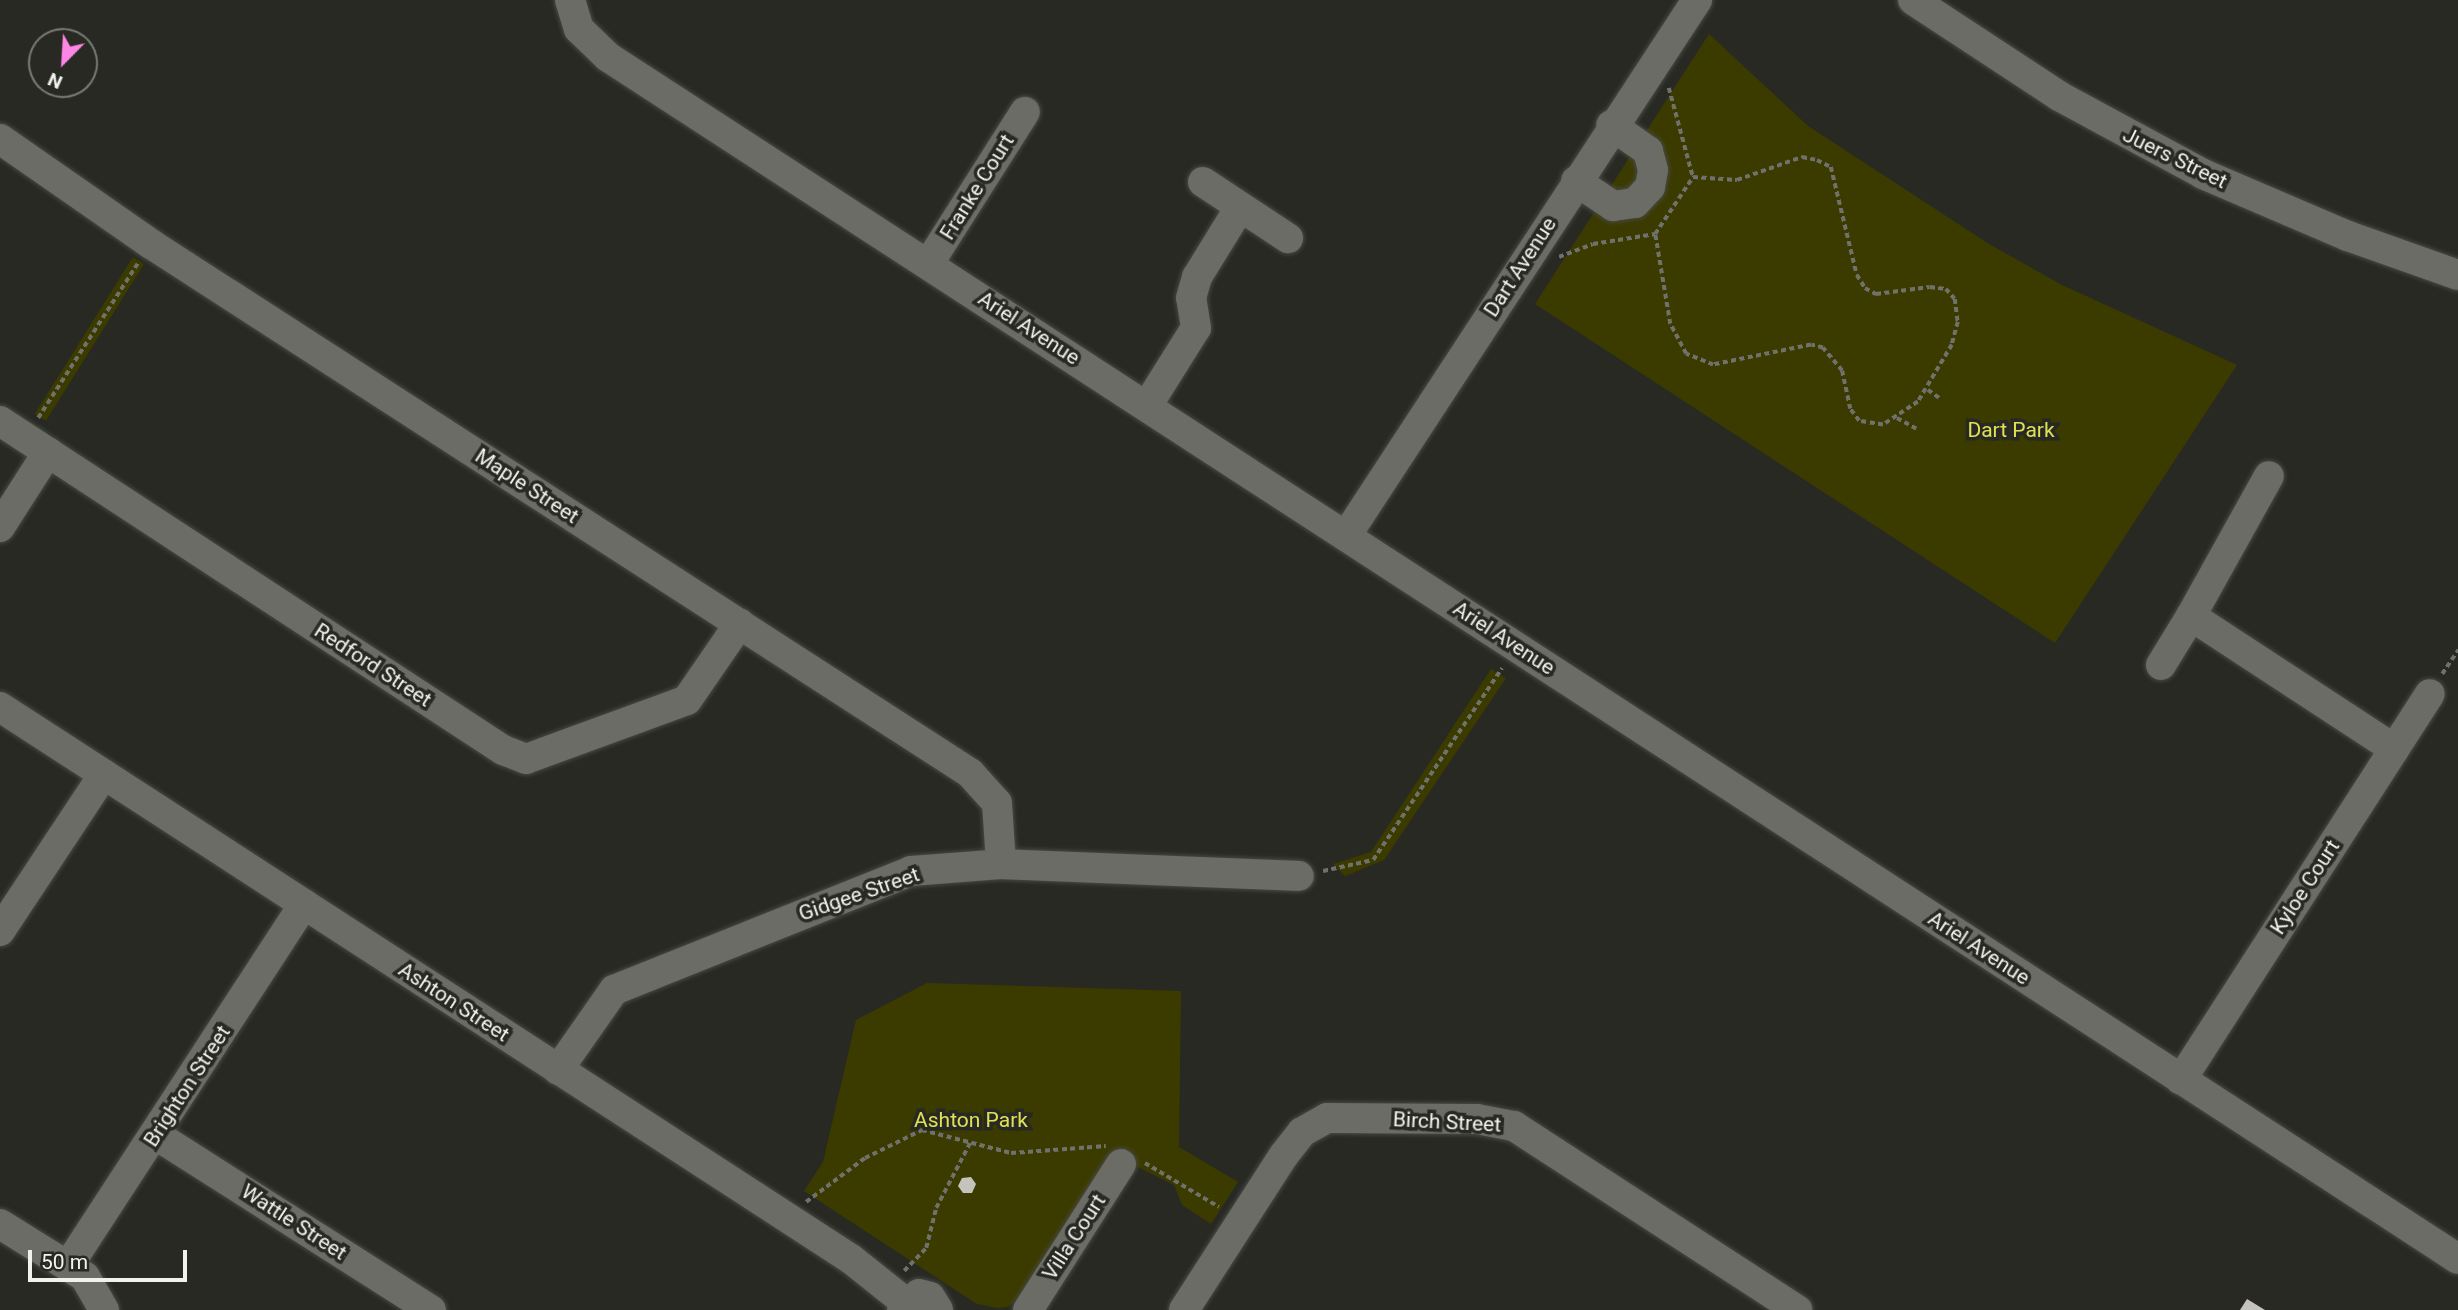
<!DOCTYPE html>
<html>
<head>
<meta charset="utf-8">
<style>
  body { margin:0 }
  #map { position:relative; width:2458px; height:1310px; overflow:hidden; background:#292924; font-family:Roboto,sans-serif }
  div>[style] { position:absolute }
  .green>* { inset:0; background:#3b3b00; transform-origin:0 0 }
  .building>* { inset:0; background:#c4c4bd }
  .path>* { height:3.5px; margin-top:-1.75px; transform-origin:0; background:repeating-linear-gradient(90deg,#70716c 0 5px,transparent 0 8.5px) }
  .roads { filter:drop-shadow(0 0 2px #484843) drop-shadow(0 0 2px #484843) }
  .minor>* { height:30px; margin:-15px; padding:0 15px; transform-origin:15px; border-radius:15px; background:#6c6c66 }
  span { translate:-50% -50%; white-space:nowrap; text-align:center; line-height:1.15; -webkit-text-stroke:7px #292924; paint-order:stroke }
  .street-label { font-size:21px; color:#f1f2ee }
  .park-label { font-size:21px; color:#e0e055 }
  .north { position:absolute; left:28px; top:28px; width:70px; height:70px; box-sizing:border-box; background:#292924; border:2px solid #797975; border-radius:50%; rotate:204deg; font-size:19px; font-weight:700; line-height:28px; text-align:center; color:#f1f2ee }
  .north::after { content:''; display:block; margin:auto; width:24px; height:32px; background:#fc86e4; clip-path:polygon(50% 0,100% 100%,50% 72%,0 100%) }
  .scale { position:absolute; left:28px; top:1250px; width:159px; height:32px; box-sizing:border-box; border:4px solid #f1f2ee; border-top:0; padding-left:9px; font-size:21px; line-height:24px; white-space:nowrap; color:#f1f2ee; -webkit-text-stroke:5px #292924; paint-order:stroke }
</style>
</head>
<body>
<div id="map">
  <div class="green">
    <div style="clip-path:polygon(1709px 34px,1808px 126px,1989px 244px,2062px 285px,2237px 365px,2055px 643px,1535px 304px)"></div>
    <div style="left:133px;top:257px;width:13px;height:185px;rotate:32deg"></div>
    <div style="clip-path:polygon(1491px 669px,1506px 678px,1384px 860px,1345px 876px,1333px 864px,1371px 852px)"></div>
    <div style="clip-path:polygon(927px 983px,1181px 991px,1179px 1147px,1238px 1182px,1211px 1224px,1182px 1205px,1174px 1185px,1112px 1154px,1023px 1293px,1008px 1307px,997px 1308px,977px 1304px,804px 1191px,823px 1162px,856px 1020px)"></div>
  </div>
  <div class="building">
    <div style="clip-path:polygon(971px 1177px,976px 1184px,972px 1193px,963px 1193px,958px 1186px,962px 1178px)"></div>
    <div style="clip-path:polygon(2247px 1299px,2265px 1310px,2240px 1310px)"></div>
  </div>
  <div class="path">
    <div style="left:1669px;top:88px;width:92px;rotate:74.9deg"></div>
    <div style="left:1693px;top:177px;width:44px;rotate:3.9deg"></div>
    <div style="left:1737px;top:180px;width:69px;rotate:-19.5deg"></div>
    <div style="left:1802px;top:157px;width:15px;rotate:11deg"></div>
    <div style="left:1817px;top:160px;width:16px;rotate:27deg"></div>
    <div style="left:1831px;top:167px;width:111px;rotate:76.5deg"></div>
    <div style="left:1857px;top:275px;width:15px;rotate:58deg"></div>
    <div style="left:1865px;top:288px;width:13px;rotate:29deg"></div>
    <div style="left:1876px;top:294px;width:54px;rotate:-7.4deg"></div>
    <div style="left:1930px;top:287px;width:16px;rotate:7deg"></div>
    <div style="left:1946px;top:289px;width:13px;rotate:48deg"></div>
    <div style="left:1955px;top:299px;width:23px;rotate:83deg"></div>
    <div style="left:1958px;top:322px;width:24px;rotate:105deg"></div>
    <div style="left:1952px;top:345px;width:66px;rotate:120.8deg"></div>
    <div style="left:1918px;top:402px;width:42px;rotate:146.7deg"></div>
    <div style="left:1883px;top:425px;width:24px;rotate:-171deg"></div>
    <div style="left:1859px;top:421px;width:15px;rotate:-127deg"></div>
    <div style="left:1850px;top:409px;width:39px;rotate:-102deg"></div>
    <div style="left:1842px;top:371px;width:30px;rotate:-130deg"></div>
    <div style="left:1823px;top:348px;width:12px;rotate:-166deg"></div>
    <div style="left:1811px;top:345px;width:100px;rotate:168.5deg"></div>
    <div style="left:1713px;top:365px;width:29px;rotate:-158deg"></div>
    <div style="left:1686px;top:354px;width:34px;rotate:-118deg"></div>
    <div style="left:1670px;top:324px;width:91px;rotate:-99.5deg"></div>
    <div style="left:1655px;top:234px;width:69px;rotate:-56.3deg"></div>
    <div style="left:1559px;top:257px;width:36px;rotate:-21deg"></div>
    <div style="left:1593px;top:244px;width:63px;rotate:-9.2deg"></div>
    <div style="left:1928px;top:390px;width:16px;rotate:35deg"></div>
    <div style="left:38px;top:418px;width:184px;rotate:-57.2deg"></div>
    <div style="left:1897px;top:418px;width:25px;rotate:29deg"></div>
    <div style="left:2442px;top:674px;width:29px;rotate:-56deg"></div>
    <div style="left:1323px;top:871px;width:51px;rotate:-12.4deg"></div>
    <div style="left:1373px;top:860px;width:231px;rotate:-56.1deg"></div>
    <div style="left:1145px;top:1163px;width:86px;rotate:30.7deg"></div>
    <div style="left:806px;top:1202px;width:74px;rotate:-36.7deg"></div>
    <div style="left:865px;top:1158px;width:64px;rotate:-26.2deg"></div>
    <div style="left:922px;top:1130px;width:92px;rotate:14.5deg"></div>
    <div style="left:1011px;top:1153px;width:95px;rotate:-4.2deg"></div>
    <div style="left:904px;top:1271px;width:32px;rotate:-46deg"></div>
    <div style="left:926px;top:1248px;width:41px;rotate:-76deg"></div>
    <div style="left:936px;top:1208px;width:73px;rotate:-62.4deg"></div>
  </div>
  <div class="roads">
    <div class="minor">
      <div style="left:570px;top:0;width:30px;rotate:73deg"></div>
      <div style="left:579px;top:29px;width:40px;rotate:44deg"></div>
      <div style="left:608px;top:57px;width:2206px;rotate:33.01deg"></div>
      <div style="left:1913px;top:0;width:175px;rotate:33.3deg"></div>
      <div style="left:2059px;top:96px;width:164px;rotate:28.4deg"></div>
      <div style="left:2203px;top:174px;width:158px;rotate:23.2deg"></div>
      <div style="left:2348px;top:236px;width:117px;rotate:19.5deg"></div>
      <div style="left:0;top:139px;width:184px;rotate:34.8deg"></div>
      <div style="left:151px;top:244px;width:975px;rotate:32.86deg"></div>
      <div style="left:970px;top:773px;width:40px;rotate:48deg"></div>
      <div style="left:997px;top:803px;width:61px;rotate:86.2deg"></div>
      <div style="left:1576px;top:181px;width:45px;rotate:34deg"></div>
      <div style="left:1613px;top:206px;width:22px;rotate:-8deg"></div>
      <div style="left:1635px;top:203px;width:22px;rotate:-47deg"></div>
      <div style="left:1650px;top:187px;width:17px;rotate:-80deg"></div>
      <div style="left:1653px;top:170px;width:20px;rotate:-105deg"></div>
      <div style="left:1648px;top:151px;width:45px;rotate:-144.9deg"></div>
      <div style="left:1203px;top:182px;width:102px;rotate:33.4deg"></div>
      <div style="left:929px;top:263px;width:179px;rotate:-57.6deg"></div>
      <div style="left:1147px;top:406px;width:92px;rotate:-57.9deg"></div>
      <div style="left:1196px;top:328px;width:30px;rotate:-99deg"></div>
      <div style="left:1191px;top:298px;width:22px;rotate:-74deg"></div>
      <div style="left:1197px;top:277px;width:82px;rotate:-58.4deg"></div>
      <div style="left:0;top:421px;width:601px;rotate:33.19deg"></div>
      <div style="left:503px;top:750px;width:25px;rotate:21deg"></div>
      <div style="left:526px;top:759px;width:171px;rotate:-20.1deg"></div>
      <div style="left:687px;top:700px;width:93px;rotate:-55.5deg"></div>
      <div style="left:0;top:527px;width:89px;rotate:-57.4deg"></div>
      <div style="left:1346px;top:536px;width:641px;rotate:-56.78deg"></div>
      <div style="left:2191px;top:616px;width:160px;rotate:-60.9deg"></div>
      <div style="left:2161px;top:665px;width:57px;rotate:-58.5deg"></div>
      <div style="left:2191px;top:616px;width:243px;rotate:33.2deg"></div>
      <div style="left:0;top:707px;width:1014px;rotate:32.97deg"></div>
      <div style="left:851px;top:1259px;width:69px;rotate:38.5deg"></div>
      <div style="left:0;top:931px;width:188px;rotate:-56.5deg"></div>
      <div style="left:558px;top:1070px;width:98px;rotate:-55deg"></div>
      <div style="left:614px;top:990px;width:320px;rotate:-21.8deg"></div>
      <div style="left:911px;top:871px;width:90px;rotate:-4.4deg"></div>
      <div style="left:1001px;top:864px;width:298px;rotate:2.3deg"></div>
      <div style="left:2181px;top:1080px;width:459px;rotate:-57.2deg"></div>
      <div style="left:156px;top:1135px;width:326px;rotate:32.5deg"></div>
      <div style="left:0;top:1224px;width:100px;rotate:31.9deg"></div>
      <div style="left:85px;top:1277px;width:38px;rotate:60deg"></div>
      <div style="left:68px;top:1266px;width:432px;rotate:-56.9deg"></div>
      <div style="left:902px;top:1310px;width:23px;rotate:-43deg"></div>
      <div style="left:919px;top:1294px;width:11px;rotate:15deg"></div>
      <div style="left:930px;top:1297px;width:15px;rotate:58deg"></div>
      <div style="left:1028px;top:1310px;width:173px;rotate:-57.5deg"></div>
      <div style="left:1184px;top:1310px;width:184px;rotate:-57.2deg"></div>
      <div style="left:1284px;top:1155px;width:29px;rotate:-52deg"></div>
      <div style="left:1302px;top:1132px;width:29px;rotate:-29deg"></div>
      <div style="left:1327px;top:1118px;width:150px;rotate:0.4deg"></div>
      <div style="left:1477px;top:1119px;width:38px;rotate:11deg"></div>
      <div style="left:1514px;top:1126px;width:338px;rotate:33deg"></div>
    </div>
  </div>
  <div class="street-label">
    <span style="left:2175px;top:158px;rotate:26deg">Juers Street</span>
    <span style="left:977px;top:187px;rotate:-58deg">Franke Court</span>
    <span style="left:1520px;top:267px;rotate:-57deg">Dart Avenue</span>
    <span style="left:1029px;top:328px;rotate:33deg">Ariel Avenue</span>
    <span style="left:527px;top:486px;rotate:33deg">Maple Street</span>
    <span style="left:1504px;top:638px;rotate:33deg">Ariel Avenue</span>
    <span style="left:373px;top:665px;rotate:33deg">Redford Street</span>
    <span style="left:2305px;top:887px;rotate:-57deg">Kyloe Court</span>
    <span style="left:859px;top:894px;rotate:-19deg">Gidgee Street</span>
    <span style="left:1979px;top:948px;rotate:33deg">Ariel Avenue</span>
    <span style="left:454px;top:1002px;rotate:33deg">Ashton Street</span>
    <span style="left:187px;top:1086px;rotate:-57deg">Brighton Street</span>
    <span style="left:1447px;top:1122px;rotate:3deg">Birch Street</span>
    <span style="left:294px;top:1222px;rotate:33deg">Wattle Street</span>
    <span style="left:1074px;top:1237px;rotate:-57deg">Villa Court</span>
  </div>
  <div class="park-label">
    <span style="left:2011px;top:430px">Dart Park</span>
    <span style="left:971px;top:1120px">Ashton Park</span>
  </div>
  <div class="north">N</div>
  <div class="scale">50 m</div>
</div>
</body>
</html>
